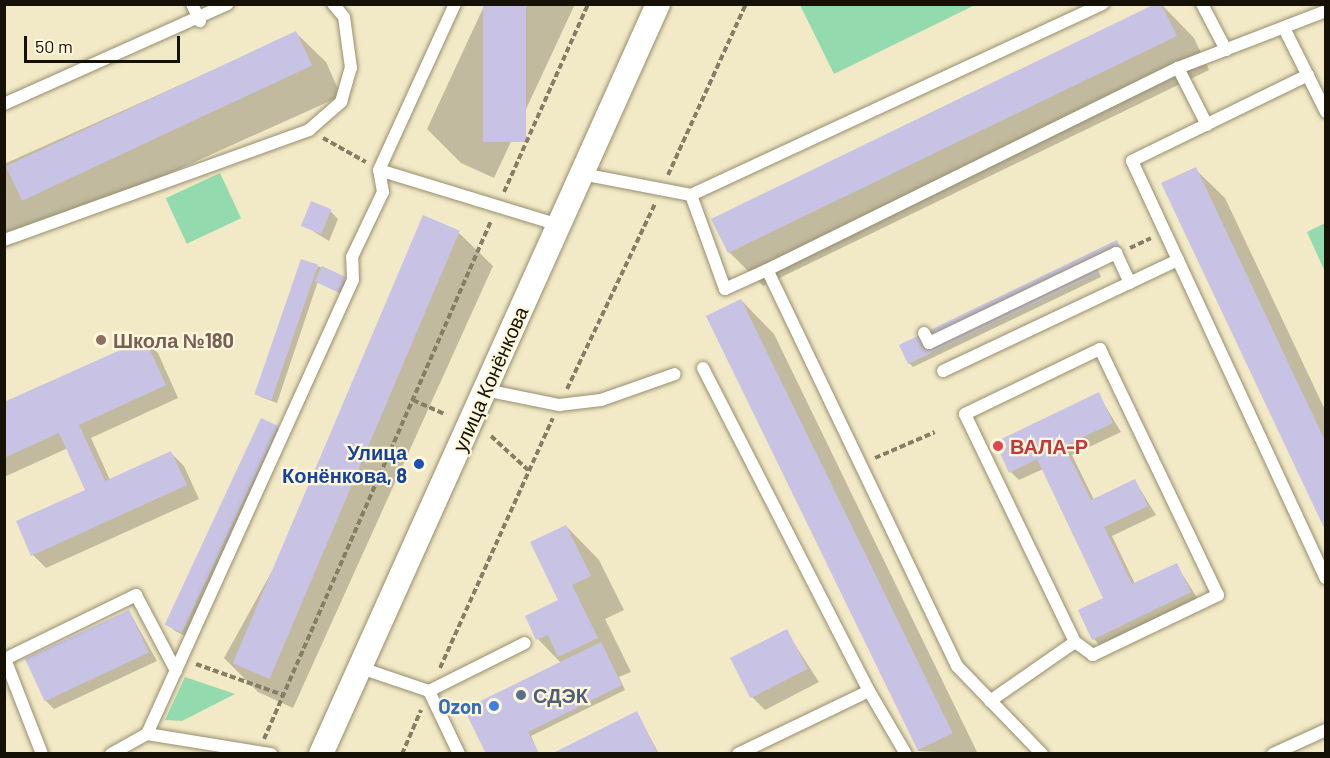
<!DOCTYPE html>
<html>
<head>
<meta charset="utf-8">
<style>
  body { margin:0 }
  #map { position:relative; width:1330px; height:758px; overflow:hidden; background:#f2e9c6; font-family:Barlow,sans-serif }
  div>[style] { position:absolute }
  .green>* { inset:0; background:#93dbae; transform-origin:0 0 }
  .shadow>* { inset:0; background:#0003 }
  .building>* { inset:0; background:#c8c3e4; transform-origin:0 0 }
  .path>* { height:4px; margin-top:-2px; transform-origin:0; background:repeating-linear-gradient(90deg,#847e67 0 6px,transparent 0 9px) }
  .roads { filter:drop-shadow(0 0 2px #968e6e) drop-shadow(0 0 2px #968e6e) }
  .service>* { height:12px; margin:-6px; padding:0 6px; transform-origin:6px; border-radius:6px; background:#fff }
  .minor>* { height:24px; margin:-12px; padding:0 12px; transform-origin:12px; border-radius:12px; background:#fff }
  .dots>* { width:16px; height:16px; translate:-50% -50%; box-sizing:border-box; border:3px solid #fef7db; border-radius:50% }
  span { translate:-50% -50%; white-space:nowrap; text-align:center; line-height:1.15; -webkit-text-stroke:4.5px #fef7db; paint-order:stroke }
  .education-label { font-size:20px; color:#785e54; font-weight:700 }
  .left { translate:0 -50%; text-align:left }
  .street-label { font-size:20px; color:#151106 }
  .health-label { font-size:20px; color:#be3a42; font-weight:700 }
  .transit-label { font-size:20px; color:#164399; font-weight:700 }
  .right { translate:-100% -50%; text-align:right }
  .service-label { font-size:20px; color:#4e5e75; font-weight:700 }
  .shop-label { font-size:20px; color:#366cbe; font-weight:700 }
  .frame { position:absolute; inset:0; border:6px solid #151106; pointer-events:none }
  .scale { position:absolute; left:24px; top:36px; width:156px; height:27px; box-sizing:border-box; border:3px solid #151106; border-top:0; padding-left:8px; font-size:18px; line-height:21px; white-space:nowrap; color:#151106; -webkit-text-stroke:4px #fef7db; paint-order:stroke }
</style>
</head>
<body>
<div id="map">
  <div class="green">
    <div style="clip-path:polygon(800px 5px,975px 5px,834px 74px)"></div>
    <div style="left:220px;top:173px;width:50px;height:60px;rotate:65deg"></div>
    <div style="clip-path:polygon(1325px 223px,1325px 272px,1307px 232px)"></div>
    <div style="clip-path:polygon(185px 677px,235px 694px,182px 721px,165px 720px)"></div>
  </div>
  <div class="shadow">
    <div style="clip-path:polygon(485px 4px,575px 4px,494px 178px,461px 163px,427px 129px)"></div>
    <div style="clip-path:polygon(1161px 4px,1194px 38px,1209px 70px,763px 286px,729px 252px)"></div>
    <div style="clip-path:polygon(296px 33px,326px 62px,341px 96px,4px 248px,4px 164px)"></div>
    <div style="clip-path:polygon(1195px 169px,1225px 198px,1326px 412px,1326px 528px)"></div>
    <div style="clip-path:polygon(330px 211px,338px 219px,329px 241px,303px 225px)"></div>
    <div style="clip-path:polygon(459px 233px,493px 266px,293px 708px,258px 692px,224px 658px)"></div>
    <div style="clip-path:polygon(1116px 242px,1123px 253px,1096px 266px,1101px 277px,913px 367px,909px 363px,901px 346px)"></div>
    <div style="clip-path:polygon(318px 266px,349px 282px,343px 295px,318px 281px,277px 403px,261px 397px,257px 393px)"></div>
    <div style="clip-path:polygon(741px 300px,774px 334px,978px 754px,918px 751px)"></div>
    <div style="clip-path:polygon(145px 340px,158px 353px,178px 398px,91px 438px,110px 480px,171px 453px,184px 466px,199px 499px,46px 568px,33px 555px,87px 491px,68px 448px,4px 477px,4px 404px)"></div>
    <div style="clip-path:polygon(1098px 394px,1121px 432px,1072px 455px,1094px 500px,1135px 481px,1156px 515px,1112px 536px,1135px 584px,1176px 564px,1199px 601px,1102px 648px,1094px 639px,1105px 598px,1043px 469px,1019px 480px,1011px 472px)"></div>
    <div style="clip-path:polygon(277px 427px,281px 431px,190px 638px,175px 631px,171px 627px)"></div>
    <div style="clip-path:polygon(566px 526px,599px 560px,624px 610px,605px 619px,631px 672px,619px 677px,625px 690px,531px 736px,539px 754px,488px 754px,561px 663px,538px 639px,560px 600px)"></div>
    <div style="clip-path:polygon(129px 611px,157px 661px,54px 709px,45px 700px)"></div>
    <div style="clip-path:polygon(786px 631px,819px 682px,765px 710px,752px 697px)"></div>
    <div style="clip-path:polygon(637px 713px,659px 754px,554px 754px)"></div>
  </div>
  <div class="building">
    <div style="left:483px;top:4px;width:43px;height:138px"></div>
    <div style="clip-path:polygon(1155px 4px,1161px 4px,1177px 36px,728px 253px,711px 219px)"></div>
    <div style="left:296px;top:31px;width:38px;height:320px;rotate:65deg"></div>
    <div style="clip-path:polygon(1196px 167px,1326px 443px,1326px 532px,1161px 183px)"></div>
    <div style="left:311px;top:201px;width:22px;height:27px;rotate:22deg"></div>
    <div style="left:423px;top:215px;width:40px;height:487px;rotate:23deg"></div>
    <div style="clip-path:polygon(1117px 240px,1120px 248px,1093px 262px,1098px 273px,908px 364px,899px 345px)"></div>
    <div style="left:301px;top:259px;width:18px;height:143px;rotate:19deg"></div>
    <div style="left:322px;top:266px;width:26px;height:17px;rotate:25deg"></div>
    <div style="left:741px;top:299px;width:483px;height:39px;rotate:64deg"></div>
    <div style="clip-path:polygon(145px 339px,166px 385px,79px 425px,105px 481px,171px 451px,187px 485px,31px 556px,16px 521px,85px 490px,59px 433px,4px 458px,4px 402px)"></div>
    <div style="clip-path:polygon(1099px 392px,1113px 423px,1064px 446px,1091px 500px,1135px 479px,1148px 506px,1104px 527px,1132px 584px,1177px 563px,1191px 592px,1092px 640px,1078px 610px,1103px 598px,1037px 459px,1009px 473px,995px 442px)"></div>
    <div style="left:261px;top:418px;width:19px;height:228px;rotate:25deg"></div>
    <div style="clip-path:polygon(566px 525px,591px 576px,572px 585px,598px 638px,558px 657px,548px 635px,536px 640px,525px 616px,558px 600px,530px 542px)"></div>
    <div style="left:129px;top:610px;width:47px;height:115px;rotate:65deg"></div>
    <div style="left:787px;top:629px;width:45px;height:64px;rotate:63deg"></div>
    <div style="clip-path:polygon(601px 642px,622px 685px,528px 732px,539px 754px,486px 754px,464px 709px)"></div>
    <div style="clip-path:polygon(637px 711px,658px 754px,551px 754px)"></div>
  </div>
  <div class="path">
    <div style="left:323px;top:138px;width:49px;rotate:29.2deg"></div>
    <div style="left:668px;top:175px;width:188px;rotate:-65.5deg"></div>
    <div style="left:504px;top:192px;width:206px;rotate:-65.9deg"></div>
    <div style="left:1130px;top:248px;width:23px;rotate:-25deg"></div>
    <div style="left:567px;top:389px;width:205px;rotate:-64.6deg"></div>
    <div style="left:413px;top:400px;width:36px;rotate:24deg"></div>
    <div style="left:491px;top:436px;width:50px;rotate:42.6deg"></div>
    <div style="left:875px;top:458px;width:65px;rotate:-23.4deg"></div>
    <div style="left:196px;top:664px;width:92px;rotate:19.6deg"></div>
    <div style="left:440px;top:668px;width:274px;rotate:-65.7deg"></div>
    <div style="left:264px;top:739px;width:566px;rotate:-66.34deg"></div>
    <div style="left:351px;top:754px;width:12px"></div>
    <div style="left:402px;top:754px;width:48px;rotate:-66.6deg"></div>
  </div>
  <div class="roads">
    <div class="service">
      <div style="left:192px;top:4px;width:19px;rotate:65deg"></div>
      <div style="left:1202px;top:4px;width:52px;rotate:62.4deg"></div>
      <div style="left:1284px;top:28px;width:94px;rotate:63.4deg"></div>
      <div style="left:1178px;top:68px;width:64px;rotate:63deg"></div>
      <div style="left:1308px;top:75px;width:196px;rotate:154deg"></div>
      <div style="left:1132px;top:161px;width:460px;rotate:65.1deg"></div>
      <div style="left:4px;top:104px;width:245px;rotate:-24.1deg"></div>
      <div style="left:379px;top:170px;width:188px;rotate:17deg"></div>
      <div style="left:582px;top:174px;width:111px;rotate:10.9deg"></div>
      <div style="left:691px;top:195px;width:454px;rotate:-24.9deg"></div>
      <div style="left:691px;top:195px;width:100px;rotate:70.1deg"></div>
      <div style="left:725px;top:289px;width:46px;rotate:-24.3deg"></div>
      <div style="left:4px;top:240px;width:324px;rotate:-19.8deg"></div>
      <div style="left:309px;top:130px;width:43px;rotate:-41.2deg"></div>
      <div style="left:341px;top:102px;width:35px;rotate:-74deg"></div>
      <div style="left:351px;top:68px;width:51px;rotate:-97.8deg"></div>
      <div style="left:344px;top:17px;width:17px;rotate:-130deg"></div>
      <div style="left:924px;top:333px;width:11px;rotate:63deg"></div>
      <div style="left:929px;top:343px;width:208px;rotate:-25.7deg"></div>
      <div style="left:1116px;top:253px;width:33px;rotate:65deg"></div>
      <div style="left:1100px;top:349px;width:273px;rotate:64.4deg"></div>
      <div style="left:1218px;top:595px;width:139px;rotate:154.4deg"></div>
      <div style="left:1093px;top:655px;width:22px;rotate:-144deg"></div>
      <div style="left:1075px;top:642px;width:253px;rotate:-115.8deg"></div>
      <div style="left:965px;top:414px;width:150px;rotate:-25.7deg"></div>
      <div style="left:703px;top:368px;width:363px;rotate:62.8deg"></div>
      <div style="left:869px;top:691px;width:73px;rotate:59.6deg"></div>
      <div style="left:943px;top:371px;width:260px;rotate:-25.3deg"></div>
      <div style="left:485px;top:390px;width:76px;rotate:11.5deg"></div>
      <div style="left:559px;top:405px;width:42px;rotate:-6.8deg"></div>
      <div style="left:601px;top:400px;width:78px;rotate:-19.4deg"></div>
      <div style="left:361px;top:668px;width:72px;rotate:18.7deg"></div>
      <div style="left:429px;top:691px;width:70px;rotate:64.5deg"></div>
      <div style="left:429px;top:691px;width:107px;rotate:-26.6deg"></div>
      <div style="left:990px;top:701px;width:103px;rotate:-34.8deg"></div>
      <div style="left:147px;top:734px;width:126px;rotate:9.2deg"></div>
      <div style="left:42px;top:754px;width:102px;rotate:-111.3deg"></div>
      <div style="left:5px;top:659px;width:146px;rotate:-26deg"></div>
      <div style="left:136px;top:595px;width:86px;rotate:62.2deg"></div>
      <div style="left:111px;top:754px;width:41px;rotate:-29.1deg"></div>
      <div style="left:147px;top:734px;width:499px;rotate:-65.6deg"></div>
      <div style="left:353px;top:280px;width:23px;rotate:-92deg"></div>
      <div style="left:352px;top:257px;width:72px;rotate:-64.5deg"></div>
      <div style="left:383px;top:192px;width:22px;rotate:-100deg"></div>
      <div style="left:379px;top:170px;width:183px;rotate:-65.4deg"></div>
      <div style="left:738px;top:754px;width:145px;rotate:-25.7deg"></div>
      <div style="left:1042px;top:754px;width:122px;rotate:-134deg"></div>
      <div style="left:957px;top:666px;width:439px;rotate:-115.6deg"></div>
      <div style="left:767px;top:270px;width:458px;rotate:-26.2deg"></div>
      <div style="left:1178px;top:68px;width:159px;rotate:-21.1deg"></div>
      <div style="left:1273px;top:754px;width:58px;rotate:-24.4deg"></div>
    </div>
    <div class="minor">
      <div style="left:321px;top:754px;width:822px;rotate:-65.8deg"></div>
    </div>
  </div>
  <div class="dots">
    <div style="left:101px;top:340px;background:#8d6e63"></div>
    <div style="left:998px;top:446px;background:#e0444e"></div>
    <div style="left:419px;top:464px;background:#1a4fb4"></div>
    <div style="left:521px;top:695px;background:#5c6f8a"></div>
    <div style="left:494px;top:706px;background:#3f7fe0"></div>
  </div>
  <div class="education-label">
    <span class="left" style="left:113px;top:340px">Школа №180</span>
  </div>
  <div class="street-label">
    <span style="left:490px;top:379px;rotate:-66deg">улица Конёнкова</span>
  </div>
  <div class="health-label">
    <span class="left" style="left:1010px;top:446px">ВАЛА-Р</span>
  </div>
  <div class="transit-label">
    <span class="right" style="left:407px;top:464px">Улица<br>Конёнкова, 8</span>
  </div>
  <div class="service-label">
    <span class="left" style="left:533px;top:695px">СДЭК</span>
  </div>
  <div class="shop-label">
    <span class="right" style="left:482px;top:706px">Ozon</span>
  </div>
  <div class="frame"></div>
  <div class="scale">50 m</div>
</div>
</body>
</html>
